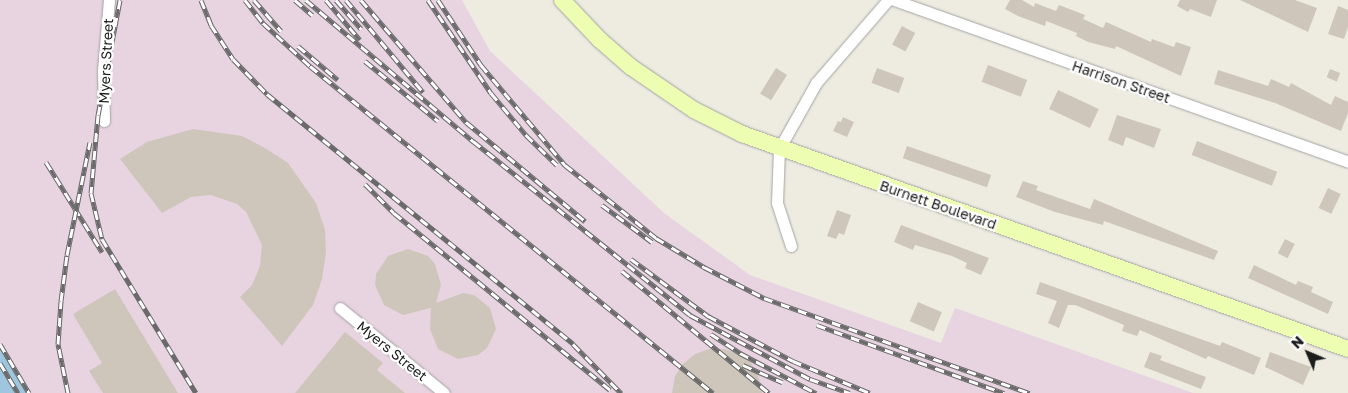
<!DOCTYPE html>
<html>
<head>
<meta charset="utf-8">
<style>
  body { margin:0 }
  #map { position:relative; width:1348px; height:393px; overflow:hidden; background:#eeece1; font-family:"Golos Text",sans-serif }
  div>[style] { position:absolute }
  .industrial>* { inset:0; background:#e8d3e1 }
  .water>* { inset:0; background:#9ec7df }
  .building>* { inset:0; background:#cec6ba; transform-origin:0 0 }
  .roads { filter:drop-shadow(0 0 1px #a3a3a3) drop-shadow(0 0 1px #a3a3a3) }
  .street>* { height:11px; margin:-5.5px; padding:0 5.5px; transform-origin:5.5px; border-radius:5.5px; background:#fff }
  .secondary>* { height:16px; margin:-8px; padding:0 8px; transform-origin:8px; border-radius:8px; background:#edfdb1 }
  .rail>* { height:5px; margin-top:-2.5px; transform-origin:0; background:repeating-linear-gradient(90deg,#fff 0 9px,#6a6a6a 0 18px); box-sizing:border-box; border-block:1px solid #6a6a6a }
  span { translate:-50% -50%; white-space:nowrap; text-align:center; line-height:1.15; -webkit-text-stroke:4.5px #fff; paint-order:stroke }
  .street-label { font-size:14px; color:#1c1c1c }
  .north { position:absolute; left:1283px; top:328px; width:50px; height:50px; -webkit-text-stroke:4px #fff; paint-order:stroke; rotate:315deg; font-size:14px; font-weight:700; line-height:20px; text-align:center; color:#1c1c1c }
  .north::after { content:''; display:block; margin:auto; width:18px; height:22px; background:#1c1c1c; clip-path:polygon(50% 0,100% 100%,50% 72%,0 100%) }
</style>
</head>
<body>
<div id="map">
  <div class="industrial">
    <div style="clip-path:polygon(0 0,462px 0,490px 51px,664px 213px,750px 275px,941px 343px,955px 308px,1193px 393px,30px 393px,0 347px)"></div>
  </div>
  <div class="water">
    <div style="clip-path:polygon(0 347px,30px 393px,0 393px)"></div>
  </div>
  <div class="building">
    <div style="clip-path:polygon(1010px 0,1022px 0,1034px 7px,1035px 3px,1056px 11px,1059px 5px,1085px 15px,1083px 19px,1103px 28px,1106px 22px,1151px 42px,1152px 39px,1174px 47px,1176px 42px,1191px 47px,1181px 76px,1116px 46px,1115px 49px,1088px 42px,1076px 36px,1077px 33px,1046px 21px,1045px 26px,1018px 16px,1005px 9px)"></div>
    <div style="clip-path:polygon(1180px 0,1217px 0,1211px 17px,1190px 9px,1188px 12px,1177px 6px)"></div>
    <div style="clip-path:polygon(1240px 0,1295px 0,1317px 8px,1308px 32px)"></div>
    <div style="clip-path:polygon(1338px 6px,1348px 10px,1348px 27px,1344px 39px,1328px 34px)"></div>
    <div style="left:902px;top:26px;width:15px;height:21px;rotate:28deg"></div>
    <div style="left:988px;top:65px;width:42px;height:18px;rotate:21deg"></div>
    <div style="left:776px;top:68px;width:13px;height:30px;rotate:32deg"></div>
    <div style="left:877px;top:68px;width:29px;height:16px;rotate:20deg"></div>
    <div style="left:1330px;top:69px;width:11px;height:9px;rotate:22deg"></div>
    <div style="clip-path:polygon(1218px 70px,1268px 86px,1271px 79px,1289px 87px,1291px 83px,1331px 105px,1335px 96px,1348px 102px,1348px 113px,1341px 131px,1275px 103px,1214px 84px)"></div>
    <div style="left:1058px;top:90px;width:45px;height:21px;rotate:25deg"></div>
    <div style="clip-path:polygon(1117px 115px,1161px 129px,1154px 148px,1126px 137px,1123px 146px,1108px 140px)"></div>
    <div style="clip-path:polygon(843px 117px,854px 122px,847px 137px,833px 131px,838px 121px,841px 122px)"></div>
    <div style="clip-path:polygon(193px 129px,242px 136px,265px 148px,288px 163px,316px 203px,325px 230px,326px 252px,322px 279px,313px 305px,282px 346px,240px 297px,252px 285px,260px 266px,262px 245px,246px 212px,237px 204px,211px 195px,191px 197px,162px 213px,120px 159px,147px 142px)"></div>
    <div style="left:1197px;top:141px;width:86px;height:15px;rotate:21deg"></div>
    <div style="left:907px;top:146px;width:89px;height:13px;rotate:19deg"></div>
    <div style="clip-path:polygon(1023px 181px,1038px 186px,1036px 190px,1090px 209px,1094px 199px,1218px 251px,1214px 260px,1104px 221px,1103px 225px,1055px 212px,1016px 197px)"></div>
    <div style="left:1328px;top:188px;width:14px;height:22px;rotate:25deg"></div>
    <div style="clip-path:polygon(837px 210px,851px 215px,844px 235px,839px 233px,836px 239px,827px 236px)"></div>
    <div style="clip-path:polygon(901px 225px,989px 258px,981px 275px,965px 268px,967px 263px,952px 256px,915px 245px,913px 250px,894px 242px)"></div>
    <div style="left:1285px;top:239px;width:11px;height:16px;rotate:27deg"></div>
    <div style="clip-path:polygon(408px 249px,428px 256px,435px 264px,441px 285px,436px 303px,463px 293px,474px 295px,490px 308px,496px 329px,487px 348px,478px 355px,458px 359px,438px 349px,430px 329px,431px 308px,403px 315px,384px 305px,375px 285px,376px 274px,388px 256px)"></div>
    <div style="clip-path:polygon(1254px 265px,1296px 285px,1298px 281px,1313px 287px,1311px 292px,1333px 302px,1328px 314px,1248px 278px)"></div>
    <div style="clip-path:polygon(1040px 282px,1220px 346px,1222px 342px,1261px 358px,1254px 375px,1208px 356px,1206px 359px,1140px 330px,1137px 336px,1122px 331px,1124px 325px,1075px 305px,1068px 305px,1059px 328px,1048px 323px,1057px 301px,1036px 294px)"></div>
    <div style="clip-path:polygon(115px 289px,178px 393px,103px 393px,89px 371px,102px 363px,73px 314px)"></div>
    <div style="left:918px;top:302px;width:26px;height:21px;rotate:23deg"></div>
    <div style="clip-path:polygon(345px 332px,383px 363px,377px 370px,405px 393px,295px 393px)"></div>
    <div style="clip-path:polygon(709px 349px,724px 349px,739px 354px,751px 363px,758px 375px,762px 393px,672px 393px,675px 376px,683px 364px,695px 354px)"></div>
    <div style="clip-path:polygon(1150px 352px,1162px 356px,1160px 360px,1206px 377px,1201px 389px,1144px 367px)"></div>
    <div style="clip-path:polygon(1270px 352px,1311px 367px,1303px 385px,1265px 367px)"></div>
  </div>
  <div class="roads">
    <div class="street">
      <div style="left:894px;top:0;width:482px;rotate:19.6deg"></div>
      <div style="left:104px;top:121px;width:50px;rotate:-91.1deg"></div>
      <div style="left:103px;top:71px;width:71px;rotate:-85.2deg"></div>
      <div style="left:791px;top:246px;width:45px;rotate:-108deg"></div>
      <div style="left:777px;top:203px;width:54px;rotate:-87.9deg"></div>
      <div style="left:779px;top:149px;width:76px;rotate:-60.7deg"></div>
      <div style="left:816px;top:83px;width:110px;rotate:-49.1deg"></div>
      <div style="left:340px;top:308px;width:134px;rotate:39.3deg"></div>
    </div>
    <div class="secondary">
      <div style="left:562px;top:0;width:55px;rotate:46.5deg"></div>
      <div style="left:600px;top:40px;width:41px;rotate:41.1deg"></div>
      <div style="left:631px;top:67px;width:76px;rotate:34.3deg"></div>
      <div style="left:694px;top:110px;width:54px;rotate:26.6deg"></div>
      <div style="left:742px;top:134px;width:643px;rotate:19.53deg"></div>
    </div>
  </div>
  <div class="rail">
    <div style="left:120px;top:0;width:117px;rotate:100.8deg"></div>
    <div style="left:98px;top:115px;width:78px;rotate:95.1deg"></div>
    <div style="left:91px;top:193px;width:47px;rotate:76.6deg"></div>
    <div style="left:102px;top:239px;width:180px;rotate:58.6deg"></div>
    <div style="left:201px;top:0;width:27px;rotate:68deg"></div>
    <div style="left:211px;top:25px;width:40px;rotate:57.1deg"></div>
    <div style="left:233px;top:59px;width:49px;rotate:45.8deg"></div>
    <div style="left:267px;top:94px;width:395px;rotate:39.2deg"></div>
    <div style="left:573px;top:344px;width:69px;rotate:45.6deg"></div>
    <div style="left:245px;top:0;width:29px;rotate:52deg"></div>
    <div style="left:263px;top:23px;width:64px;rotate:42.5deg"></div>
    <div style="left:310px;top:66px;width:519px;rotate:39.06deg"></div>
    <div style="left:254px;top:0;width:41px;rotate:48.9deg"></div>
    <div style="left:295px;top:0;width:23px;rotate:41deg"></div>
    <div style="left:306px;top:0;width:219px;rotate:40.2deg"></div>
    <div style="left:473px;top:141px;width:278px;rotate:38.7deg"></div>
    <div style="left:690px;top:315px;width:136px;rotate:28.1deg"></div>
    <div style="left:810px;top:379px;width:42px;rotate:19.3deg"></div>
    <div style="left:326px;top:0;width:52px;rotate:49.6deg"></div>
    <div style="left:336px;top:0;width:38px;rotate:49deg"></div>
    <div style="left:346px;top:0;width:120px;rotate:50.1deg"></div>
    <div style="left:361px;top:0;width:161px;rotate:49.3deg"></div>
    <div style="left:466px;top:122px;width:155px;rotate:39.8deg"></div>
    <div style="left:428px;top:0;width:112px;rotate:55.9deg"></div>
    <div style="left:491px;top:93px;width:55px;rotate:50.2deg"></div>
    <div style="left:526px;top:135px;width:43px;rotate:44.1deg"></div>
    <div style="left:438px;top:0;width:78px;rotate:56.5deg"></div>
    <div style="left:481px;top:65px;width:131px;rotate:50deg"></div>
    <div style="left:565px;top:165px;width:117px;rotate:38.7deg"></div>
    <div style="left:656px;top:238px;width:56px;rotate:31.1deg"></div>
    <div style="left:704px;top:267px;width:68px;rotate:27.3deg"></div>
    <div style="left:764px;top:298px;width:282px;rotate:19.7deg"></div>
    <div style="left:298px;top:46px;width:52px;rotate:40.4deg"></div>
    <div style="left:365px;top:61px;width:94px;rotate:39.4deg"></div>
    <div style="left:46px;top:162px;width:106px;rotate:58.1deg"></div>
    <div style="left:365px;top:184px;width:41px;rotate:45deg"></div>
    <div style="left:394px;top:213px;width:279px;rotate:39.3deg"></div>
    <div style="left:602px;top:205px;width:62px;rotate:36.5deg"></div>
    <div style="left:631px;top:259px;width:96px;rotate:36.5deg"></div>
    <div style="left:708px;top:316px;width:96px;rotate:27.9deg"></div>
    <div style="left:793px;top:361px;width:83px;rotate:22.6deg"></div>
    <div style="left:622px;top:271px;width:191px;rotate:39.7deg"></div>
    <div style="left:817px;top:325px;width:199px;rotate:20deg"></div>
    <div style="left:711px;top:334px;width:35px;rotate:33deg"></div>
    <div style="left:740px;top:353px;width:86px;rotate:27.8deg"></div>
    <div style="left:0;top:344px;width:57px;rotate:59.4deg"></div>
    <div style="left:0;top:363px;width:35px;rotate:59deg"></div>
    <div style="left:743px;top:365px;width:43px;rotate:23.6deg"></div>
    <div style="left:68px;top:393px;width:50px;rotate:-101.5deg"></div>
    <div style="left:58px;top:344px;width:43px;rotate:-86deg"></div>
    <div style="left:61px;top:301px;width:46px;rotate:-82.6deg"></div>
    <div style="left:67px;top:255px;width:115px;rotate:-78.5deg"></div>
  </div>
  <div class="street-label">
    <span style="left:106px;top:61px;rotate:-87deg">Myers Street</span>
    <span style="left:1121px;top:82px;rotate:19deg">Harrison Street</span>
    <span style="left:938px;top:205px;rotate:19deg">Burnett Boulevard</span>
    <span style="left:392px;top:351px;rotate:39deg">Myers Street</span>
  </div>
  <div class="north">N</div>
</div>
</body>
</html>
